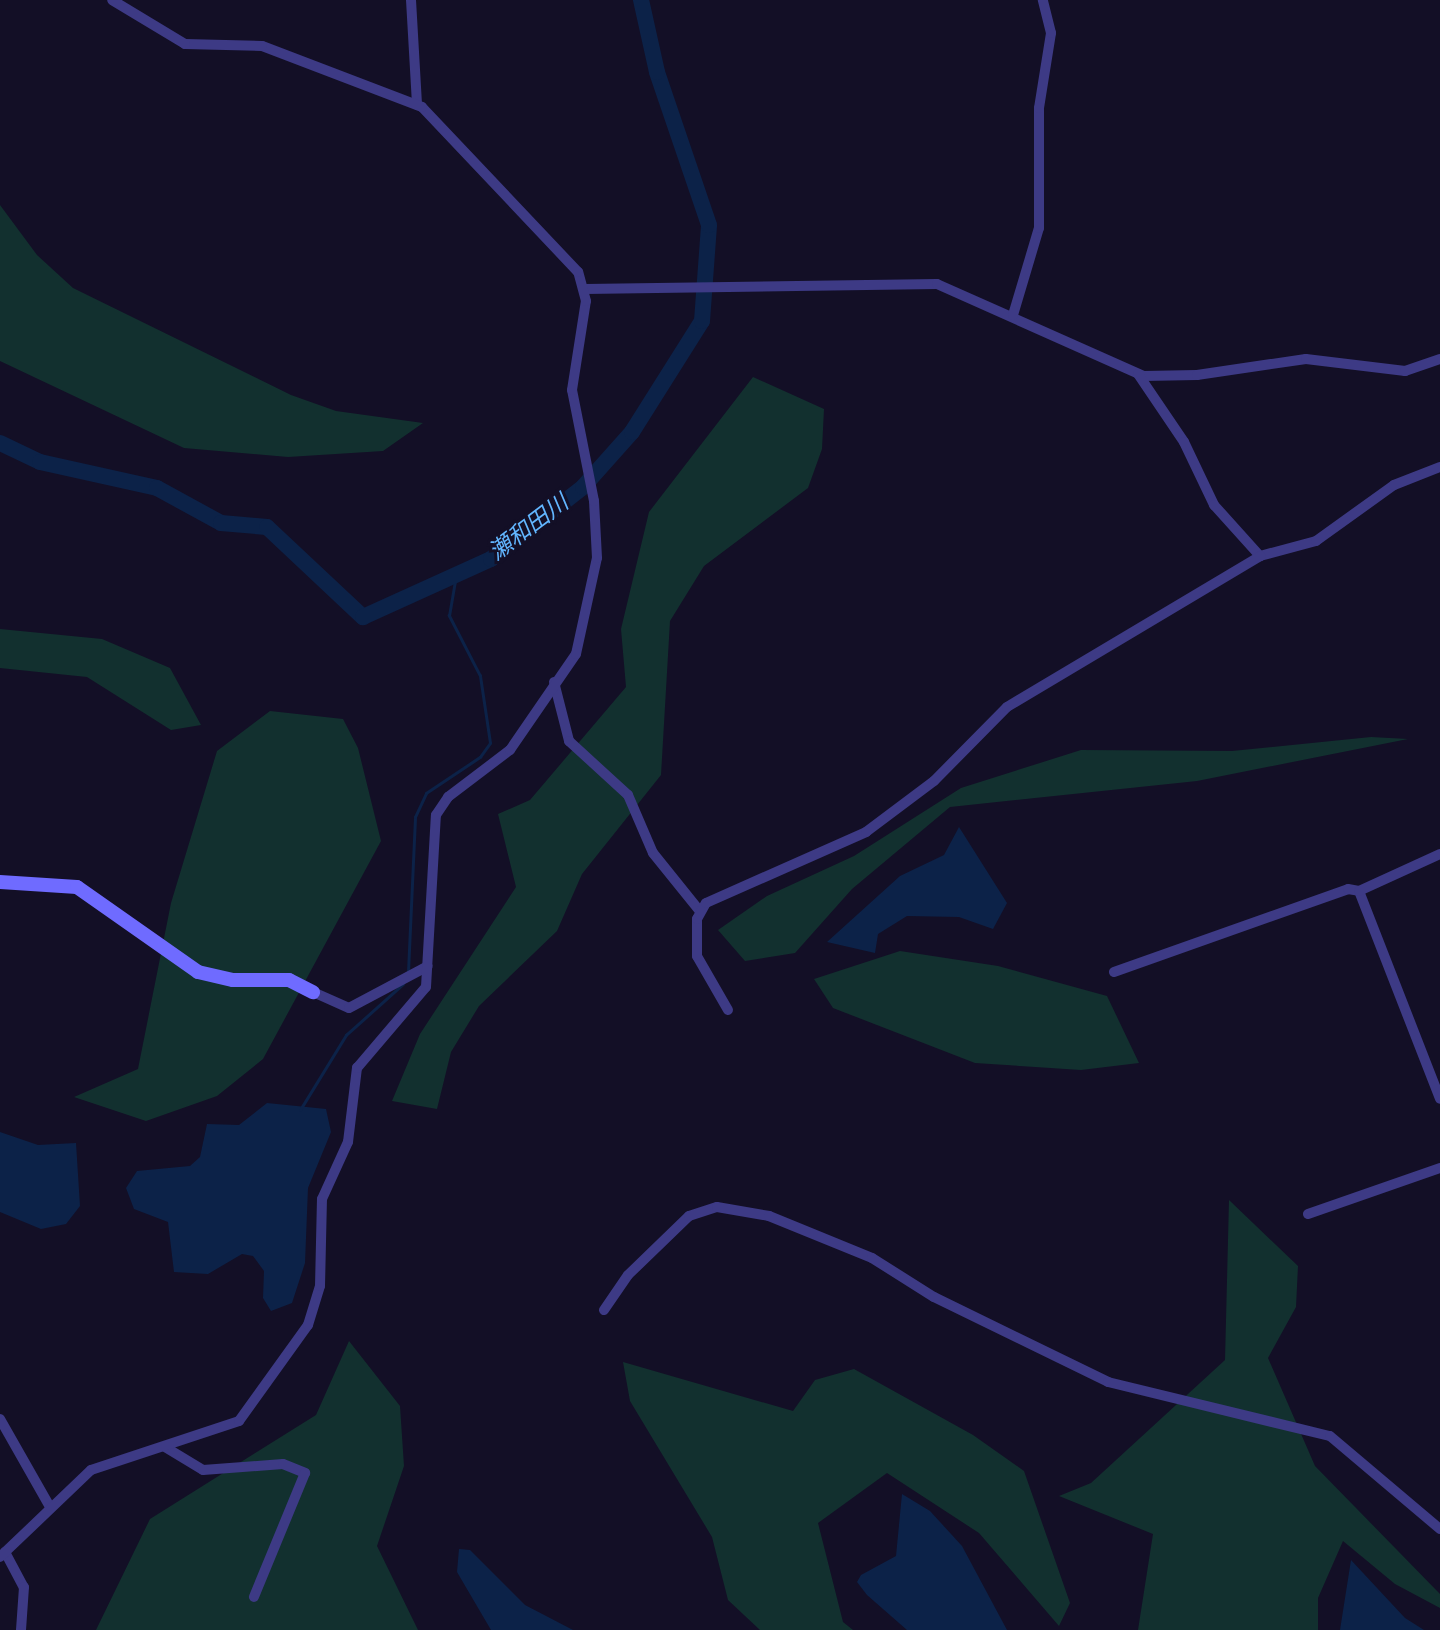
<!DOCTYPE html>
<html>
<head>
<meta charset="utf-8">
<style>
  body { margin:0 }
  #map { position:relative; width:1440px; height:1630px; overflow:hidden; background:#130f26; font-family:Signika,"Noto Sans JP",sans-serif }
  div>[style] { position:absolute }
  .green>* { inset:0; background:#12302f }
  .water>* { inset:0; background:#0c2248 }
  .stream>* { height:2.5px; margin:-1.25px; padding:0 1.25px; transform-origin:1.25px; border-radius:1.25px; background:#0c2248 }
  .river>* { height:16px; margin:-8px; padding:0 8px; transform-origin:8px; border-radius:8px; background:#0c2248 }
  .street>* { height:10px; margin:-5px; padding:0 5px; transform-origin:5px; border-radius:5px; background:#3d3a85 }
  .secondary>* { height:14px; margin:-7px; padding:0 7px; transform-origin:7px; border-radius:7px; background:#6f6bff }
  span { translate:-50% -50%; white-space:nowrap; text-align:center; line-height:1.15; -webkit-text-stroke:6px #130f26; paint-order:stroke }
  .water-label { font-size:23px; color:#62b6ff; font-style:italic }
</style>
</head>
<body>
<div id="map">
  <div class="green">
    <div style="clip-path:polygon(0 205px,37px 255px,73px 288px,291px 395px,336px 411px,423px 423px,383px 451px,288px 457px,184px 448px,0 361px)"></div>
    <div style="clip-path:polygon(753px 377px,824px 409px,822px 449px,808px 488px,704px 566px,670px 621px,661px 775px,582px 874px,557px 931px,479px 1006px,451px 1052px,437px 1109px,392px 1101px,420px 1034px,516px 887px,498px 814px,530px 800px,626px 687px,621px 629px,649px 512px)"></div>
    <div style="clip-path:polygon(0 629px,102px 639px,170px 668px,201px 725px,171px 730px,87px 677px,0 668px)"></div>
    <div style="clip-path:polygon(270px 711px,343px 719px,358px 748px,381px 841px,263px 1059px,217px 1096px,146px 1121px,74px 1097px,138px 1069px,171px 903px,217px 751px)"></div>
    <div style="clip-path:polygon(1371px 737px,1408px 739px,1197px 781px,950px 807px,852px 889px,795px 953px,745px 961px,718px 930px,767px 896px,854px 856px,961px 788px,1081px 750px,1232px 751px)"></div>
    <div style="clip-path:polygon(900px 951px,998px 966px,1107px 996px,1139px 1063px,1081px 1070px,975px 1063px,833px 1008px,814px 979px)"></div>
    <div style="clip-path:polygon(1229px 1200px,1298px 1266px,1296px 1307px,1268px 1358px,1315px 1466px,1440px 1594px,1440px 1608px,1395px 1584px,1343px 1541px,1318px 1598px,1318px 1630px,1138px 1630px,1153px 1534px,1059px 1496px,1091px 1483px,1225px 1360px)"></div>
    <div style="clip-path:polygon(349px 1341px,400px 1406px,404px 1466px,377px 1546px,418px 1630px,96px 1630px,150px 1519px,316px 1415px)"></div>
    <div style="clip-path:polygon(623px 1362px,793px 1411px,815px 1380px,854px 1369px,973px 1435px,1024px 1471px,1070px 1603px,1059px 1626px,979px 1533px,887px 1473px,818px 1523px,843px 1622px,853px 1630px,760px 1630px,728px 1600px,712px 1537px,630px 1401px)"></div>
  </div>
  <div class="water">
    <div style="clip-path:polygon(959px 827px,1007px 903px,993px 929px,959px 917px,907px 916px,878px 934px,875px 953px,827px 942px,900px 876px,944px 855px)"></div>
    <div style="clip-path:polygon(267px 1103px,326px 1109px,331px 1132px,308px 1188px,305px 1263px,292px 1303px,271px 1311px,263px 1298px,264px 1271px,253px 1256px,242px 1254px,208px 1274px,174px 1272px,168px 1222px,134px 1209px,126px 1188px,137px 1171px,190px 1166px,200px 1157px,207px 1124px,239px 1125px)"></div>
    <div style="clip-path:polygon(0 1132px,38px 1145px,76px 1143px,80px 1206px,66px 1224px,41px 1229px,0 1212px)"></div>
    <div style="clip-path:polygon(902px 1494px,930px 1511px,962px 1546px,1007px 1630px,907px 1630px,867px 1595px,857px 1582px,861px 1575px,896px 1556px)"></div>
    <div style="clip-path:polygon(459px 1549px,470px 1550px,525px 1605px,573px 1630px,491px 1630px,457px 1572px)"></div>
    <div style="clip-path:polygon(1351px 1560px,1405px 1618px,1424px 1630px,1340px 1630px)"></div>
  </div>
  <div class="stream">
    <div style="left:408px;top:972px;width:155px;rotate:-87.4deg"></div>
    <div style="left:415px;top:817px;width:26px;rotate:-65deg"></div>
    <div style="left:426px;top:793px;width:65px;rotate:-33.7deg"></div>
    <div style="left:480px;top:757px;width:17px;rotate:-54deg"></div>
    <div style="left:490px;top:743px;width:68px;rotate:-98.5deg"></div>
    <div style="left:480px;top:676px;width:68px;rotate:-117.3deg"></div>
    <div style="left:449px;top:616px;width:42px;rotate:-80.3deg"></div>
    <div style="left:300px;top:1110px;width:88px;rotate:-58.5deg"></div>
    <div style="left:346px;top:1035px;width:76px;rotate:-41.8deg"></div>
  </div>
  <div class="river">
    <div style="left:0;top:443px;width:44px;rotate:25.4deg"></div>
    <div style="left:40px;top:462px;width:120px;rotate:12.5deg"></div>
    <div style="left:157px;top:488px;width:73px;rotate:28.7deg"></div>
    <div style="left:221px;top:523px;width:46px;rotate:5deg"></div>
    <div style="left:267px;top:527px;width:132px;rotate:43.2deg"></div>
    <div style="left:363px;top:617px;width:141px;rotate:-24.4deg"></div>
    <div style="left:491px;top:559px;width:117px;rotate:-38deg"></div>
    <div style="left:583px;top:487px;width:74px;rotate:-48.3deg"></div>
    <div style="left:632px;top:432px;width:131px;rotate:-57.8deg"></div>
    <div style="left:702px;top:321px;width:96px;rotate:-85.8deg"></div>
    <div style="left:709px;top:225px;width:162px;rotate:-108.8deg"></div>
    <div style="left:657px;top:72px;width:74px;rotate:-102.5deg"></div>
  </div>
  <div class="street">
    <div style="left:411px;top:0;width:105px;rotate:86.7deg"></div>
    <div style="left:585px;top:289px;width:352px;rotate:-0.8deg"></div>
    <div style="left:937px;top:284px;width:227px;rotate:24deg"></div>
    <div style="left:1144px;top:376px;width:53px;rotate:-1.1deg"></div>
    <div style="left:1197px;top:375px;width:110px;rotate:-8.4deg"></div>
    <div style="left:1306px;top:359px;width:100px;rotate:6.9deg"></div>
    <div style="left:1405px;top:371px;width:37px;rotate:-19deg"></div>
    <div style="left:1013px;top:315px;width:91px;rotate:-73.4deg"></div>
    <div style="left:1039px;top:228px;width:120px;rotate:-90deg"></div>
    <div style="left:1039px;top:108px;width:76px;rotate:-80.9deg"></div>
    <div style="left:1051px;top:33px;width:34px;rotate:-104deg"></div>
    <div style="left:1138px;top:374px;width:82px;rotate:55.9deg"></div>
    <div style="left:1184px;top:442px;width:70px;rotate:64.5deg"></div>
    <div style="left:1214px;top:505px;width:69px;rotate:48deg"></div>
    <div style="left:1260px;top:556px;width:58px;rotate:-15deg"></div>
    <div style="left:1316px;top:541px;width:96px;rotate:-35.7deg"></div>
    <div style="left:1394px;top:485px;width:49px;rotate:-21.4deg"></div>
    <div style="left:554px;top:682px;width:61px;rotate:75.7deg"></div>
    <div style="left:569px;top:741px;width:80px;rotate:42.5deg"></div>
    <div style="left:628px;top:795px;width:63px;rotate:66.7deg"></div>
    <div style="left:653px;top:853px;width:73px;rotate:51.1deg"></div>
    <div style="left:1359px;top:891px;width:223px;rotate:68.7deg"></div>
    <div style="left:1114px;top:972px;width:248px;rotate:-19.5deg"></div>
    <div style="left:1348px;top:889px;width:11px;rotate:10deg"></div>
    <div style="left:1359px;top:891px;width:89px;rotate:-24.6deg"></div>
    <div style="left:313px;top:992px;width:39px;rotate:24deg"></div>
    <div style="left:349px;top:1008px;width:89px;rotate:-28deg"></div>
    <div style="left:728px;top:1010px;width:62px;rotate:-119.9deg"></div>
    <div style="left:697px;top:956px;width:37px;rotate:-90deg"></div>
    <div style="left:697px;top:919px;width:18px;rotate:-61deg"></div>
    <div style="left:706px;top:903px;width:175px;rotate:-23.9deg"></div>
    <div style="left:866px;top:832px;width:85px;rotate:-36.9deg"></div>
    <div style="left:934px;top:781px;width:104px;rotate:-45.4deg"></div>
    <div style="left:1007px;top:707px;width:295px;rotate:-30.8deg"></div>
    <div style="left:1308px;top:1214px;width:140px;rotate:-19.2deg"></div>
    <div style="left:604px;top:1310px;width:42px;rotate:-55.6deg"></div>
    <div style="left:628px;top:1275px;width:85px;rotate:-44deg"></div>
    <div style="left:689px;top:1216px;width:29px;rotate:-18deg"></div>
    <div style="left:717px;top:1207px;width:53px;rotate:9.8deg"></div>
    <div style="left:769px;top:1216px;width:111px;rotate:22.2deg"></div>
    <div style="left:872px;top:1258px;width:73px;rotate:32.2deg"></div>
    <div style="left:934px;top:1297px;width:194px;rotate:26deg"></div>
    <div style="left:1108px;top:1382px;width:228px;rotate:13.7deg"></div>
    <div style="left:1330px;top:1436px;width:144px;rotate:40.2deg"></div>
    <div style="left:0;top:1419px;width:101px;rotate:60.4deg"></div>
    <div style="left:165px;top:1447px;width:44px;rotate:31.2deg"></div>
    <div style="left:203px;top:1470px;width:80px;rotate:-4.3deg"></div>
    <div style="left:283px;top:1464px;width:24px;rotate:22deg"></div>
    <div style="left:305px;top:1473px;width:134px;rotate:112.4deg"></div>
    <div style="left:5px;top:1552px;width:40px;rotate:62deg"></div>
    <div style="left:24px;top:1587px;width:43px;rotate:94deg"></div>
    <div style="left:0;top:1557px;width:126px;rotate:-43.7deg"></div>
    <div style="left:91px;top:1470px;width:156px;rotate:-18.3deg"></div>
    <div style="left:239px;top:1421px;width:118px;rotate:-54.3deg"></div>
    <div style="left:308px;top:1325px;width:41px;rotate:-72.9deg"></div>
    <div style="left:320px;top:1286px;width:87px;rotate:-88.7deg"></div>
    <div style="left:322px;top:1199px;width:63px;rotate:-65.5deg"></div>
    <div style="left:348px;top:1142px;width:75px;rotate:-83.1deg"></div>
    <div style="left:357px;top:1068px;width:106px;rotate:-49.6deg"></div>
    <div style="left:426px;top:987px;width:172px;rotate:-86.7deg"></div>
    <div style="left:436px;top:815px;width:22px;rotate:-56deg"></div>
    <div style="left:448px;top:797px;width:78px;rotate:-37.2deg"></div>
    <div style="left:510px;top:750px;width:116px;rotate:-55.5deg"></div>
    <div style="left:576px;top:654px;width:98px;rotate:-77.7deg"></div>
    <div style="left:597px;top:558px;width:57px;rotate:-93deg"></div>
    <div style="left:594px;top:501px;width:113px;rotate:-101.2deg"></div>
    <div style="left:572px;top:390px;width:90px;rotate:-81.1deg"></div>
    <div style="left:586px;top:301px;width:30px;rotate:-105deg"></div>
    <div style="left:578px;top:272px;width:227px;rotate:-133.4deg"></div>
    <div style="left:422px;top:107px;width:171px;rotate:-159.1deg"></div>
    <div style="left:262px;top:46px;width:77px;rotate:-178.5deg"></div>
    <div style="left:185px;top:44px;width:85px;rotate:-148.9deg"></div>
  </div>
  <div class="secondary">
    <div style="left:0;top:882px;width:77px;rotate:3.7deg"></div>
    <div style="left:77px;top:887px;width:148px;rotate:35.1deg"></div>
    <div style="left:198px;top:972px;width:36px;rotate:13deg"></div>
    <div style="left:233px;top:980px;width:56px"></div>
    <div style="left:289px;top:980px;width:27px;rotate:27deg"></div>
  </div>
  <div class="water-label">
    <span style="left:529px;top:528px;rotate:-37deg">瀬和田川</span>
  </div>
</div>
</body>
</html>
